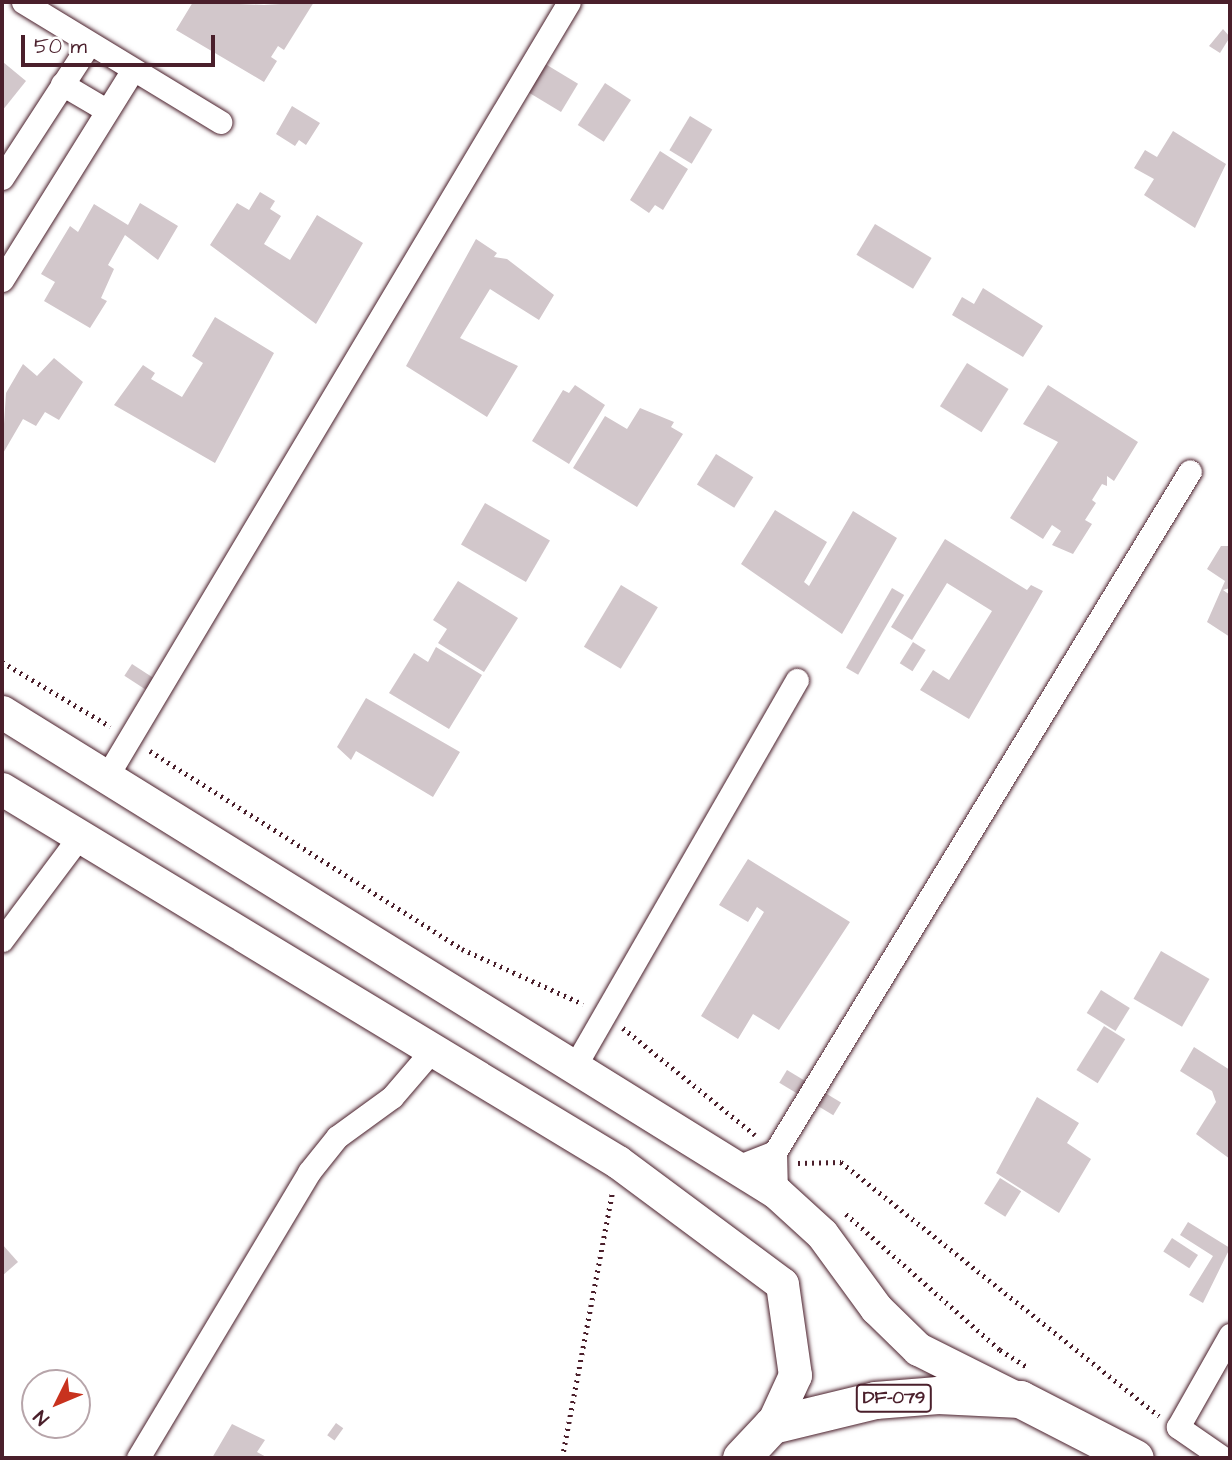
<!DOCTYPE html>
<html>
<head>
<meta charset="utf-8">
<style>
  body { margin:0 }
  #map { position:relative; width:1232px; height:1460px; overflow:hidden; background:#fff; font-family:"Architects Daughter",sans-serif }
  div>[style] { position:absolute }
  .building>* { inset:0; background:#d2c7cb; transform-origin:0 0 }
  .path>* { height:4.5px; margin-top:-2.25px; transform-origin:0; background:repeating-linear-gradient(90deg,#4a1f2b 0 2px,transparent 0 7px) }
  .roads { filter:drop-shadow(0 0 2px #4a1f2b) drop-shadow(0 0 2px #4a1f2b) }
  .street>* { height:23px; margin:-11.5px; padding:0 11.5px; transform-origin:11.5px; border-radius:11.5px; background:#fff }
  .secondary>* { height:33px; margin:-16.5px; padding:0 16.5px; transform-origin:16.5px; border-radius:16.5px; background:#fff }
  .primary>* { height:37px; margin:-18.5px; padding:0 18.5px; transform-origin:18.5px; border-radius:18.5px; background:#fff }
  span { translate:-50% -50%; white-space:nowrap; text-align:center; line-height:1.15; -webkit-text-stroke:5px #fff; paint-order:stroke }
  .shield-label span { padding:2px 5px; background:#fff; border:2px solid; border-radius:5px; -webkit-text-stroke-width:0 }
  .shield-label { font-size:18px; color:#4a1f2b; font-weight:700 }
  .frame { position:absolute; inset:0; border:4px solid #4a1f2b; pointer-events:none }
  .north { position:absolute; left:21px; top:1369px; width:70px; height:70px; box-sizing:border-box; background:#fff; border:2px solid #b7a5aa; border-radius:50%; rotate:227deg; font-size:19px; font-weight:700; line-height:28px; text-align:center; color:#4a1f2b }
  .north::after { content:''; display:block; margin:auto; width:24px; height:32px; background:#c8321e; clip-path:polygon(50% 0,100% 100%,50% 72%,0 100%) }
  .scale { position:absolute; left:21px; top:35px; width:194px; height:32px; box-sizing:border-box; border:4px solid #4a1f2b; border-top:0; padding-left:9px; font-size:21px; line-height:24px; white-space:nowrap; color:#4a1f2b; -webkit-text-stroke:5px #fff; paint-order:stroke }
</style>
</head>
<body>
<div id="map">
  <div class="building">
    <div style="clip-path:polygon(193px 2px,264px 5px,314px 2px,284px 50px,278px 46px,271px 57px,277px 61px,264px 82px,176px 30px)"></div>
    <div style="clip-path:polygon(1223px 29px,1230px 37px,1220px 53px,1209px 46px)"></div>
    <div style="clip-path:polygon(3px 62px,26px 81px,2px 111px,2px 65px)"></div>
    <div style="left:542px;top:62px;width:42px;height:33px;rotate:31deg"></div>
    <div style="left:605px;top:83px;width:31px;height:50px;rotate:33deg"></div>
    <div style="clip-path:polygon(292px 106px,320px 123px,306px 145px,299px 140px,295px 146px,276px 134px)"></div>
    <div style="left:690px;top:116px;width:26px;height:40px;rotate:31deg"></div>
    <div style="clip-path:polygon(1173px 131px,1226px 164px,1195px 228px,1144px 195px,1154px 179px,1134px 168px,1145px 150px,1157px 157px)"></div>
    <div style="clip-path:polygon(660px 151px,688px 169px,663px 210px,655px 205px,649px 213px,630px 200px)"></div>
    <div style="clip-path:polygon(260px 192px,275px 201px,270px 209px,281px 216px,264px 244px,290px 260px,317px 215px,363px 243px,316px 324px,210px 245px,237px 203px,249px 210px)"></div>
    <div style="clip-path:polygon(140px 203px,178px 226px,158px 260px,125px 235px,108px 265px,114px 269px,101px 298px,107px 301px,90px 328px,44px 301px,55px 282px,41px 274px,70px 226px,78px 232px,94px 204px,128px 225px)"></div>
    <div style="left:875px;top:224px;width:66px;height:36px;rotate:31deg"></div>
    <div style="clip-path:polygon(476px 239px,497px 253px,494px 257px,507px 259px,554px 295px,539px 320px,490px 289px,460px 338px,518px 366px,487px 417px,406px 366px)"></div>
    <div style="clip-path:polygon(983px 288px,1043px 326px,1023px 357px,952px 315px,962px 297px,974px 304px)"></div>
    <div style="clip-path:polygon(215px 317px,274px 353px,215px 463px,114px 405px,143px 365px,155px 373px,151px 379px,182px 397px,203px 363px,192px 356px)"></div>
    <div style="clip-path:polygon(54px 358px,83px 382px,59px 420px,45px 412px,36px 426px,23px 419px,2px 455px,6px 393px,23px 364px,37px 376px)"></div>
    <div style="left:967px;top:363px;width:49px;height:51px;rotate:32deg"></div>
    <div style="clip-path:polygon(575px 385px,605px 405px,569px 464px,532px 441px,563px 390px,569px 393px)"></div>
    <div style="clip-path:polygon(1048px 385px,1138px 442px,1114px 481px,1107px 476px,1107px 486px,1102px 484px,1092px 500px,1096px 503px,1085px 520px,1092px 524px,1073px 554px,1052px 545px,1061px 531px,1052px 525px,1043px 539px,1010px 518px,1058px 442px,1023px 424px)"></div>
    <div style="clip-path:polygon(640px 408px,674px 422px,671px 427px,683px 434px,637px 507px,573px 468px,605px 416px,627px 429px)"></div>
    <div style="left:716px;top:454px;width:44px;height:36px;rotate:32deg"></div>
    <div style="left:485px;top:503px;width:75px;height:48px;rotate:30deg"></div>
    <div style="clip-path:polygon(775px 510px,827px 542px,804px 582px,809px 586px,853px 511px,897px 538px,842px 634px,741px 564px)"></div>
    <div style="clip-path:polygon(945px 539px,1027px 590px,1031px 585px,1043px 591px,969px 719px,920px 690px,933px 670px,949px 680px,992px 611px,947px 583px,912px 640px,891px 627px)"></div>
    <div style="clip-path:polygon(1221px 546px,1230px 546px,1230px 588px,1223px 590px,1230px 595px,1230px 637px,1207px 622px,1225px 581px,1207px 569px)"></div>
    <div style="clip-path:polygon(458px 581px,518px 618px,484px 672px,438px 643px,447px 629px,433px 620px)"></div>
    <div style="left:621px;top:585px;width:43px;height:72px;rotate:31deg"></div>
    <div style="left:892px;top:588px;width:14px;height:92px;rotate:30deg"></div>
    <div style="left:913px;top:642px;width:15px;height:25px;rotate:32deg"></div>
    <div style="clip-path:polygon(436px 647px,482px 675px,449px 729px,389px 693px,414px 653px,428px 662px)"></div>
    <div style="left:132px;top:664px;width:44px;height:14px;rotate:33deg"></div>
    <div style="clip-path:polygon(366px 698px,460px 752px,433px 797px,356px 751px,351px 760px,337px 747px)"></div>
    <div style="clip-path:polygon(748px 859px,850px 922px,779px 1030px,753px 1014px,738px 1039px,701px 1016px,764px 912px,757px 907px,748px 922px,719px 905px)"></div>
    <div style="left:1161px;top:951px;width:56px;height:55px;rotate:30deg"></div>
    <div style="left:1101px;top:990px;width:34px;height:27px;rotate:32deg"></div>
    <div style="left:1104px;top:1026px;width:25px;height:52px;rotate:32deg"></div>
    <div style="clip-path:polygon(1194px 1047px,1230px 1070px,1230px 1159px,1196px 1134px,1216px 1102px,1212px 1091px,1180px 1071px)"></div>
    <div style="left:787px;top:1070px;width:63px;height:15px;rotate:31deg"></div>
    <div style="clip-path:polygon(1037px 1097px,1079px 1123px,1067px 1143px,1091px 1159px,1059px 1213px,996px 1173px)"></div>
    <div style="left:1000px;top:1178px;width:25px;height:30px;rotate:32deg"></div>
    <div style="clip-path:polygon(1188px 1222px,1230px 1248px,1203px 1303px,1189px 1295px,1213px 1256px,1180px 1235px)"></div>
    <div style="left:1172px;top:1238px;width:31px;height:16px;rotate:33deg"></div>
    <div style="clip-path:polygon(2px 1244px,18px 1262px,2px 1276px)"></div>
    <div style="left:336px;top:1423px;width:9px;height:15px;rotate:36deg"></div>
    <div style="clip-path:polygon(232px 1424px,265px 1440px,257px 1452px,268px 1458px,212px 1458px)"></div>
  </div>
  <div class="path">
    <div style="left:2px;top:662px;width:126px;rotate:30.7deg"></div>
    <div style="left:150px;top:751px;width:370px;rotate:32.4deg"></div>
    <div style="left:462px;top:949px;width:133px;rotate:24.4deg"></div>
    <div style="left:623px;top:1028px;width:170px;rotate:39deg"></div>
    <div style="left:798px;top:1163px;width:43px;rotate:-1.3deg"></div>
    <div style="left:841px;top:1162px;width:407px;rotate:38.6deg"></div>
    <div style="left:846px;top:1214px;width:205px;rotate:41.4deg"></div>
    <div style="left:1000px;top:1350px;width:34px;rotate:32deg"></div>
    <div style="left:562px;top:1458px;width:269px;rotate:-79.3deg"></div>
  </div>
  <div class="roads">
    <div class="street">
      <div style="left:23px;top:2px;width:231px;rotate:31.3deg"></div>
      <div style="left:62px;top:84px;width:51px;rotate:30.6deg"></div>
      <div style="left:2px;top:178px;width:160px;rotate:-57deg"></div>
      <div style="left:2px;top:280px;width:244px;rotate:-58.1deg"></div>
      <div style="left:107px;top:776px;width:901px;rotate:-59.17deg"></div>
      <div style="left:2px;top:940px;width:129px;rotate:-53.2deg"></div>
      <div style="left:576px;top:1064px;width:443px;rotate:-60.1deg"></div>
      <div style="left:775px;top:1152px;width:797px;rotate:-58.64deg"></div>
      <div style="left:737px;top:1167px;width:41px;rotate:-21.5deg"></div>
      <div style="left:775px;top:1152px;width:40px;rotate:88.6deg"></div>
      <div style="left:138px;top:1458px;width:333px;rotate:-59.1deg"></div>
      <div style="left:309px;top:1172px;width:45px;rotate:-51.3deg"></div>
      <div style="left:337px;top:1137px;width:68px;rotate:-36deg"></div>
      <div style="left:392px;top:1097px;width:65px;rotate:-49.4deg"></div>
      <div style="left:1223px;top:1458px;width:55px;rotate:-145.4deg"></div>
      <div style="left:1178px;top:1427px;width:106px;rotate:-60.5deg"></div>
    </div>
    <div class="secondary">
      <div style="left:2px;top:712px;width:911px;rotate:31.81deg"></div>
      <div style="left:776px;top:1192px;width:62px;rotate:42.4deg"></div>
      <div style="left:822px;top:1234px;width:92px;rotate:53.9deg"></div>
      <div style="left:876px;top:1308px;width:59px;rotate:44.3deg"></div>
      <div style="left:918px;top:1349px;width:107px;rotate:26.6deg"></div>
      <div style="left:2px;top:789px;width:720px;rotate:31.2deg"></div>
      <div style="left:618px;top:1162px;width:204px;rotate:36.6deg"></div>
      <div style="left:782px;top:1284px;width:92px;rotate:81.9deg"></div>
      <div style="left:795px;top:1375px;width:55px;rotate:114.7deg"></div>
    </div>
    <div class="primary">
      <div style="left:741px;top:1458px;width:45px;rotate:-46.8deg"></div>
      <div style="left:772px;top:1425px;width:106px;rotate:-13.6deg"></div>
      <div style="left:875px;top:1400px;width:63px;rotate:-4.5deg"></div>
      <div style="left:938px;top:1395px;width:82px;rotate:2.8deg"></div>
      <div style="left:1020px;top:1399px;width:129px;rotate:27.2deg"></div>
    </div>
  </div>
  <div class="shield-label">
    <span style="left:894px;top:1398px">DF-079</span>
  </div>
  <div class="frame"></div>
  <div class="north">N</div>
  <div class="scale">50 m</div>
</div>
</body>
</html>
